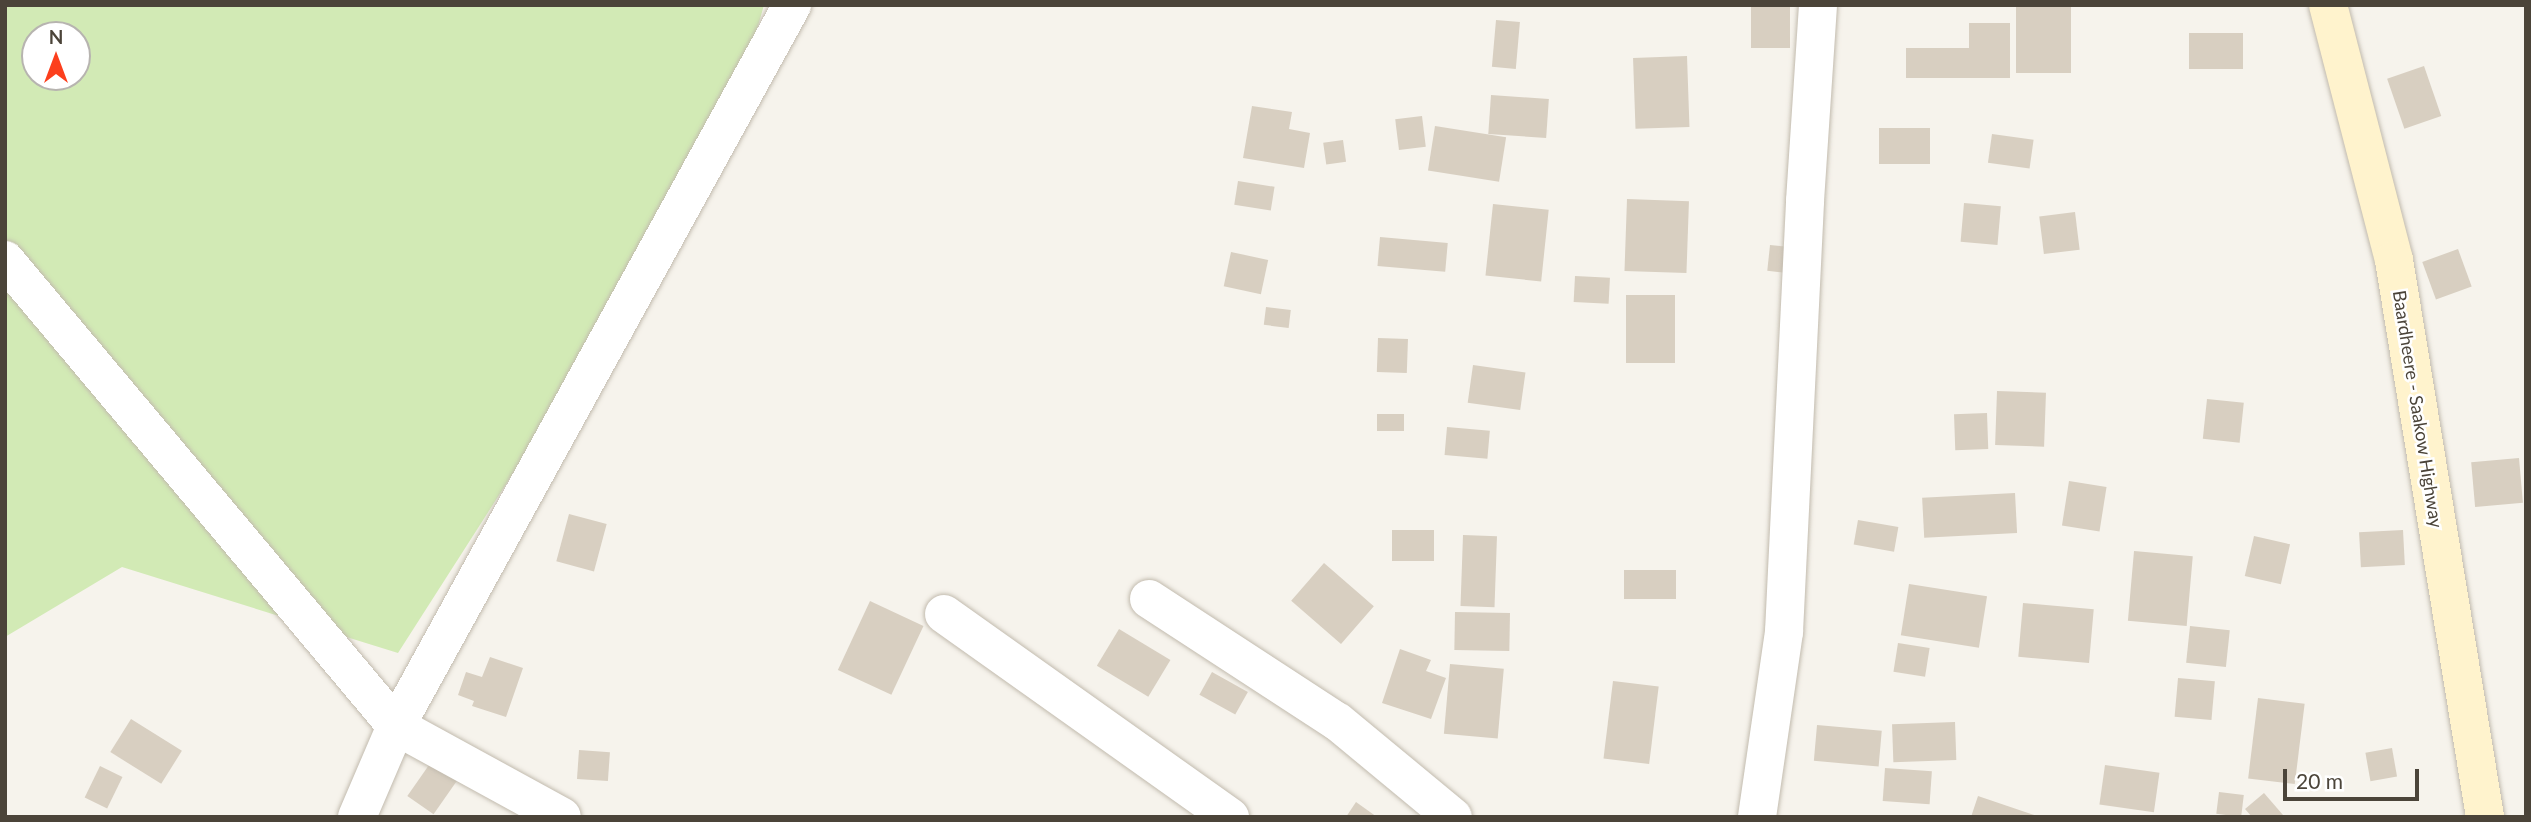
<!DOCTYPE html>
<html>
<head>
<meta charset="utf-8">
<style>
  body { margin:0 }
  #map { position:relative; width:2531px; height:822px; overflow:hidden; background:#f6f3ec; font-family:Lato,sans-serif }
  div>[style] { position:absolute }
  .green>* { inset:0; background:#d2eab5 }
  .building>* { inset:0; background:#d8cfc1; transform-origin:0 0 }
  .roads { filter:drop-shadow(0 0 2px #c2bbae) drop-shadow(0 0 2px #c2bbae) }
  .minor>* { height:38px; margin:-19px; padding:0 19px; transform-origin:19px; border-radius:19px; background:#fff }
  .secondary>* { height:38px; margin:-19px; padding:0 19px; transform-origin:19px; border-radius:19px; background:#fff3cd }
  span { translate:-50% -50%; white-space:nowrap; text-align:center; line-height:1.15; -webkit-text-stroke:5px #fff; paint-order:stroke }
  .street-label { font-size:18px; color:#4b4439 }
  .frame { position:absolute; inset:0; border:7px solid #4b4439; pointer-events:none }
  .north { position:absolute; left:21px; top:21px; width:70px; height:70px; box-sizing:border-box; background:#fff; border:2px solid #b7b4b0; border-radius:50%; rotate:0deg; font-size:19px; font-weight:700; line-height:28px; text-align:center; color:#4b4439 }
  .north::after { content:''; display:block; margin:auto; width:24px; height:32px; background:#fc3f1d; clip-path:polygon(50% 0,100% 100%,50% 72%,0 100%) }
  .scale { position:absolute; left:2283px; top:769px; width:136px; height:32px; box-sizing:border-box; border:4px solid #4b4439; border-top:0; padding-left:9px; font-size:21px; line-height:24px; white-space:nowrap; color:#4b4439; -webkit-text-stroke:5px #fff; paint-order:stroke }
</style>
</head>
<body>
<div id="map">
  <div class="green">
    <div style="clip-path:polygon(evenodd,5px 5px,764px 5px,725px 142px,398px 653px,122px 567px,5px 637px,5px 5px,35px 35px,77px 35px,77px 77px,35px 77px,35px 35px)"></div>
  </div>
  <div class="building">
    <div style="left:1751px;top:5px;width:39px;height:43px"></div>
    <div style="left:2016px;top:5px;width:55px;height:68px"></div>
    <div style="left:1496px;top:20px;width:24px;height:47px;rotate:5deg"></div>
    <div style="clip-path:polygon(1969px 23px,2010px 23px,2010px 78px,1906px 78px,1906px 48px,1969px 48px)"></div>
    <div style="left:2189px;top:33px;width:54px;height:36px"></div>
    <div style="left:1687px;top:56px;width:71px;height:54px;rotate:88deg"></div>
    <div style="left:2424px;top:66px;width:53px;height:39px;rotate:71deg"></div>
    <div style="left:1491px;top:95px;width:58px;height:39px;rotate:4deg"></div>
    <div style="clip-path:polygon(1252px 106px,1292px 112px,1289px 129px,1310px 133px,1304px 168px,1243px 158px)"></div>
    <div style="left:1422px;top:116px;width:31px;height:27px;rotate:83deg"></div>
    <div style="left:1435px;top:126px;width:72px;height:45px;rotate:9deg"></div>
    <div style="left:1879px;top:128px;width:51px;height:36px"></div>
    <div style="left:1992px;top:134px;width:42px;height:29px;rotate:8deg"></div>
    <div style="left:1343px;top:140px;width:22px;height:20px;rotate:82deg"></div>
    <div style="left:1238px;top:181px;width:37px;height:24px;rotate:9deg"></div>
    <div style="left:1627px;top:199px;width:62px;height:72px;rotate:2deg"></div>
    <div style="left:1964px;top:203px;width:37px;height:39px;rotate:5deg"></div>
    <div style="left:1493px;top:204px;width:56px;height:72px;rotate:6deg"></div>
    <div style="left:2075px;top:212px;width:38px;height:36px;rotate:83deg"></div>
    <div style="left:1380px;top:237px;width:68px;height:29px;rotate:5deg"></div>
    <div style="left:1770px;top:245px;width:18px;height:26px;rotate:6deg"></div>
    <div style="left:2458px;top:249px;width:40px;height:38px;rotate:70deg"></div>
    <div style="left:1231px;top:252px;width:38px;height:35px;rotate:12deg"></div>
    <div style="left:1575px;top:276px;width:35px;height:26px;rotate:3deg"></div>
    <div style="left:1626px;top:295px;width:49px;height:68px"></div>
    <div style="left:1266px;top:307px;width:25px;height:18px;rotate:7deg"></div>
    <div style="left:1378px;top:338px;width:30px;height:34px;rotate:2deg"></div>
    <div style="left:1473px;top:365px;width:53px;height:38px;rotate:8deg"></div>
    <div style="left:1997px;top:391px;width:49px;height:54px;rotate:2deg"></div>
    <div style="left:2207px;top:399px;width:37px;height:40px;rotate:6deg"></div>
    <div style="left:1987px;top:413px;width:36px;height:33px;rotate:88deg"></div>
    <div style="left:1377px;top:414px;width:27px;height:17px"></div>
    <div style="left:1447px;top:427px;width:43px;height:28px;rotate:5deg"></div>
    <div style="left:2519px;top:458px;width:45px;height:48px;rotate:85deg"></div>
    <div style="left:2069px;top:481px;width:38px;height:45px;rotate:9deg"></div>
    <div style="left:2015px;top:493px;width:40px;height:93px;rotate:87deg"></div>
    <div style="left:569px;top:514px;width:39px;height:49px;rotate:15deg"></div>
    <div style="left:1858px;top:520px;width:41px;height:25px;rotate:10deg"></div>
    <div style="left:1392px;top:530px;width:42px;height:31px"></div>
    <div style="left:2403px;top:530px;width:35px;height:44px;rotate:87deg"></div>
    <div style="left:1463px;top:535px;width:34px;height:71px;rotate:2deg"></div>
    <div style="left:2254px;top:536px;width:37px;height:41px;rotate:13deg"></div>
    <div style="left:2134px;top:551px;width:59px;height:70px;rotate:5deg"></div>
    <div style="left:1324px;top:563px;width:66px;height:50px;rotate:41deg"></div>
    <div style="left:1624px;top:570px;width:52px;height:29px"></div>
    <div style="left:1909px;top:584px;width:79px;height:52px;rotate:9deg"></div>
    <div style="left:870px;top:601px;width:59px;height:76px;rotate:25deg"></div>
    <div style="left:2023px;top:603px;width:71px;height:54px;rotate:5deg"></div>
    <div style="left:1455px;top:612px;width:55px;height:38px;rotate:1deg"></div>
    <div style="left:2190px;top:626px;width:40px;height:37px;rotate:6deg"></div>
    <div style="left:1119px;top:629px;width:60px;height:43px;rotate:31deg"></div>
    <div style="left:1898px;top:643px;width:32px;height:29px;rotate:9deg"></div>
    <div style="clip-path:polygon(1400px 649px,1431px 660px,1426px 671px,1446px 678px,1431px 719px,1382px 703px)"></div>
    <div style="clip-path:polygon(490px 657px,523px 668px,506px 717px,472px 706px,474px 701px,458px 695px,466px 672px,482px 677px)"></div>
    <div style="left:1450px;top:664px;width:54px;height:70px;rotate:5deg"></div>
    <div style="left:1212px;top:672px;width:41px;height:26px;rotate:29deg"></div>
    <div style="left:2178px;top:678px;width:37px;height:39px;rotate:5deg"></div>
    <div style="left:1613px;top:681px;width:46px;height:78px;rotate:7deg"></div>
    <div style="left:2258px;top:698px;width:47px;height:81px;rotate:7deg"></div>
    <div style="left:131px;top:719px;width:60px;height:39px;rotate:32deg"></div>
    <div style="left:1955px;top:722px;width:38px;height:63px;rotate:88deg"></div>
    <div style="left:1817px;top:725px;width:65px;height:36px;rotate:5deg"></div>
    <div style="left:2392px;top:748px;width:29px;height:27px;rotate:80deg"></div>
    <div style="left:579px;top:750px;width:31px;height:29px;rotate:4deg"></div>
    <div style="left:436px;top:755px;width:32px;height:50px;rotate:35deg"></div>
    <div style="left:2105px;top:765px;width:55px;height:40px;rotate:8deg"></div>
    <div style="left:100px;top:766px;width:25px;height:35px;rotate:26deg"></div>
    <div style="left:1885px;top:768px;width:47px;height:33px;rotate:4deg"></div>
    <div style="left:2219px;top:792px;width:25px;height:22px;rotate:7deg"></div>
    <div style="clip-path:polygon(2264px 793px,2283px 815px,2281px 817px,2252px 817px,2245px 809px)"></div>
    <div style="clip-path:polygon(1978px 796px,2037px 816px,2037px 817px,1971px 817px)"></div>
    <div style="clip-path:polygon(1356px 802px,1377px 817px,1346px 817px)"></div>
  </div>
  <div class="roads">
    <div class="minor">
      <div style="left:5px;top:260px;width:608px;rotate:50deg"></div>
      <div style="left:396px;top:726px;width:189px;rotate:28.7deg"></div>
      <div style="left:1149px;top:599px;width:225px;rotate:33.1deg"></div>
      <div style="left:1338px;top:722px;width:149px;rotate:39.6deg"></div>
      <div style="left:944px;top:614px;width:351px;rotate:35.4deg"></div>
      <div style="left:357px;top:817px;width:99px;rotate:-66.8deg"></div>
      <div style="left:396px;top:726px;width:823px;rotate:-61.22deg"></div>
      <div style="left:1757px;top:817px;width:187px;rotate:-81.7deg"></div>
      <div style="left:1784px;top:632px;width:432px;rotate:-87.2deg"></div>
      <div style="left:1805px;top:201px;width:196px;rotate:-86.2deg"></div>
    </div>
    <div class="secondary">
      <div style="left:2328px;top:5px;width:263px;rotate:75.5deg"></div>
      <div style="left:2394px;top:260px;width:564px;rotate:80.72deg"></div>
    </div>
  </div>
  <div class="street-label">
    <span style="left:2418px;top:409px;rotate:81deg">Baardheere - Saakow Highway</span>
  </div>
  <div class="frame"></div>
  <div class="north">N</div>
  <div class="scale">20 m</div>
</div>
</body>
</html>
